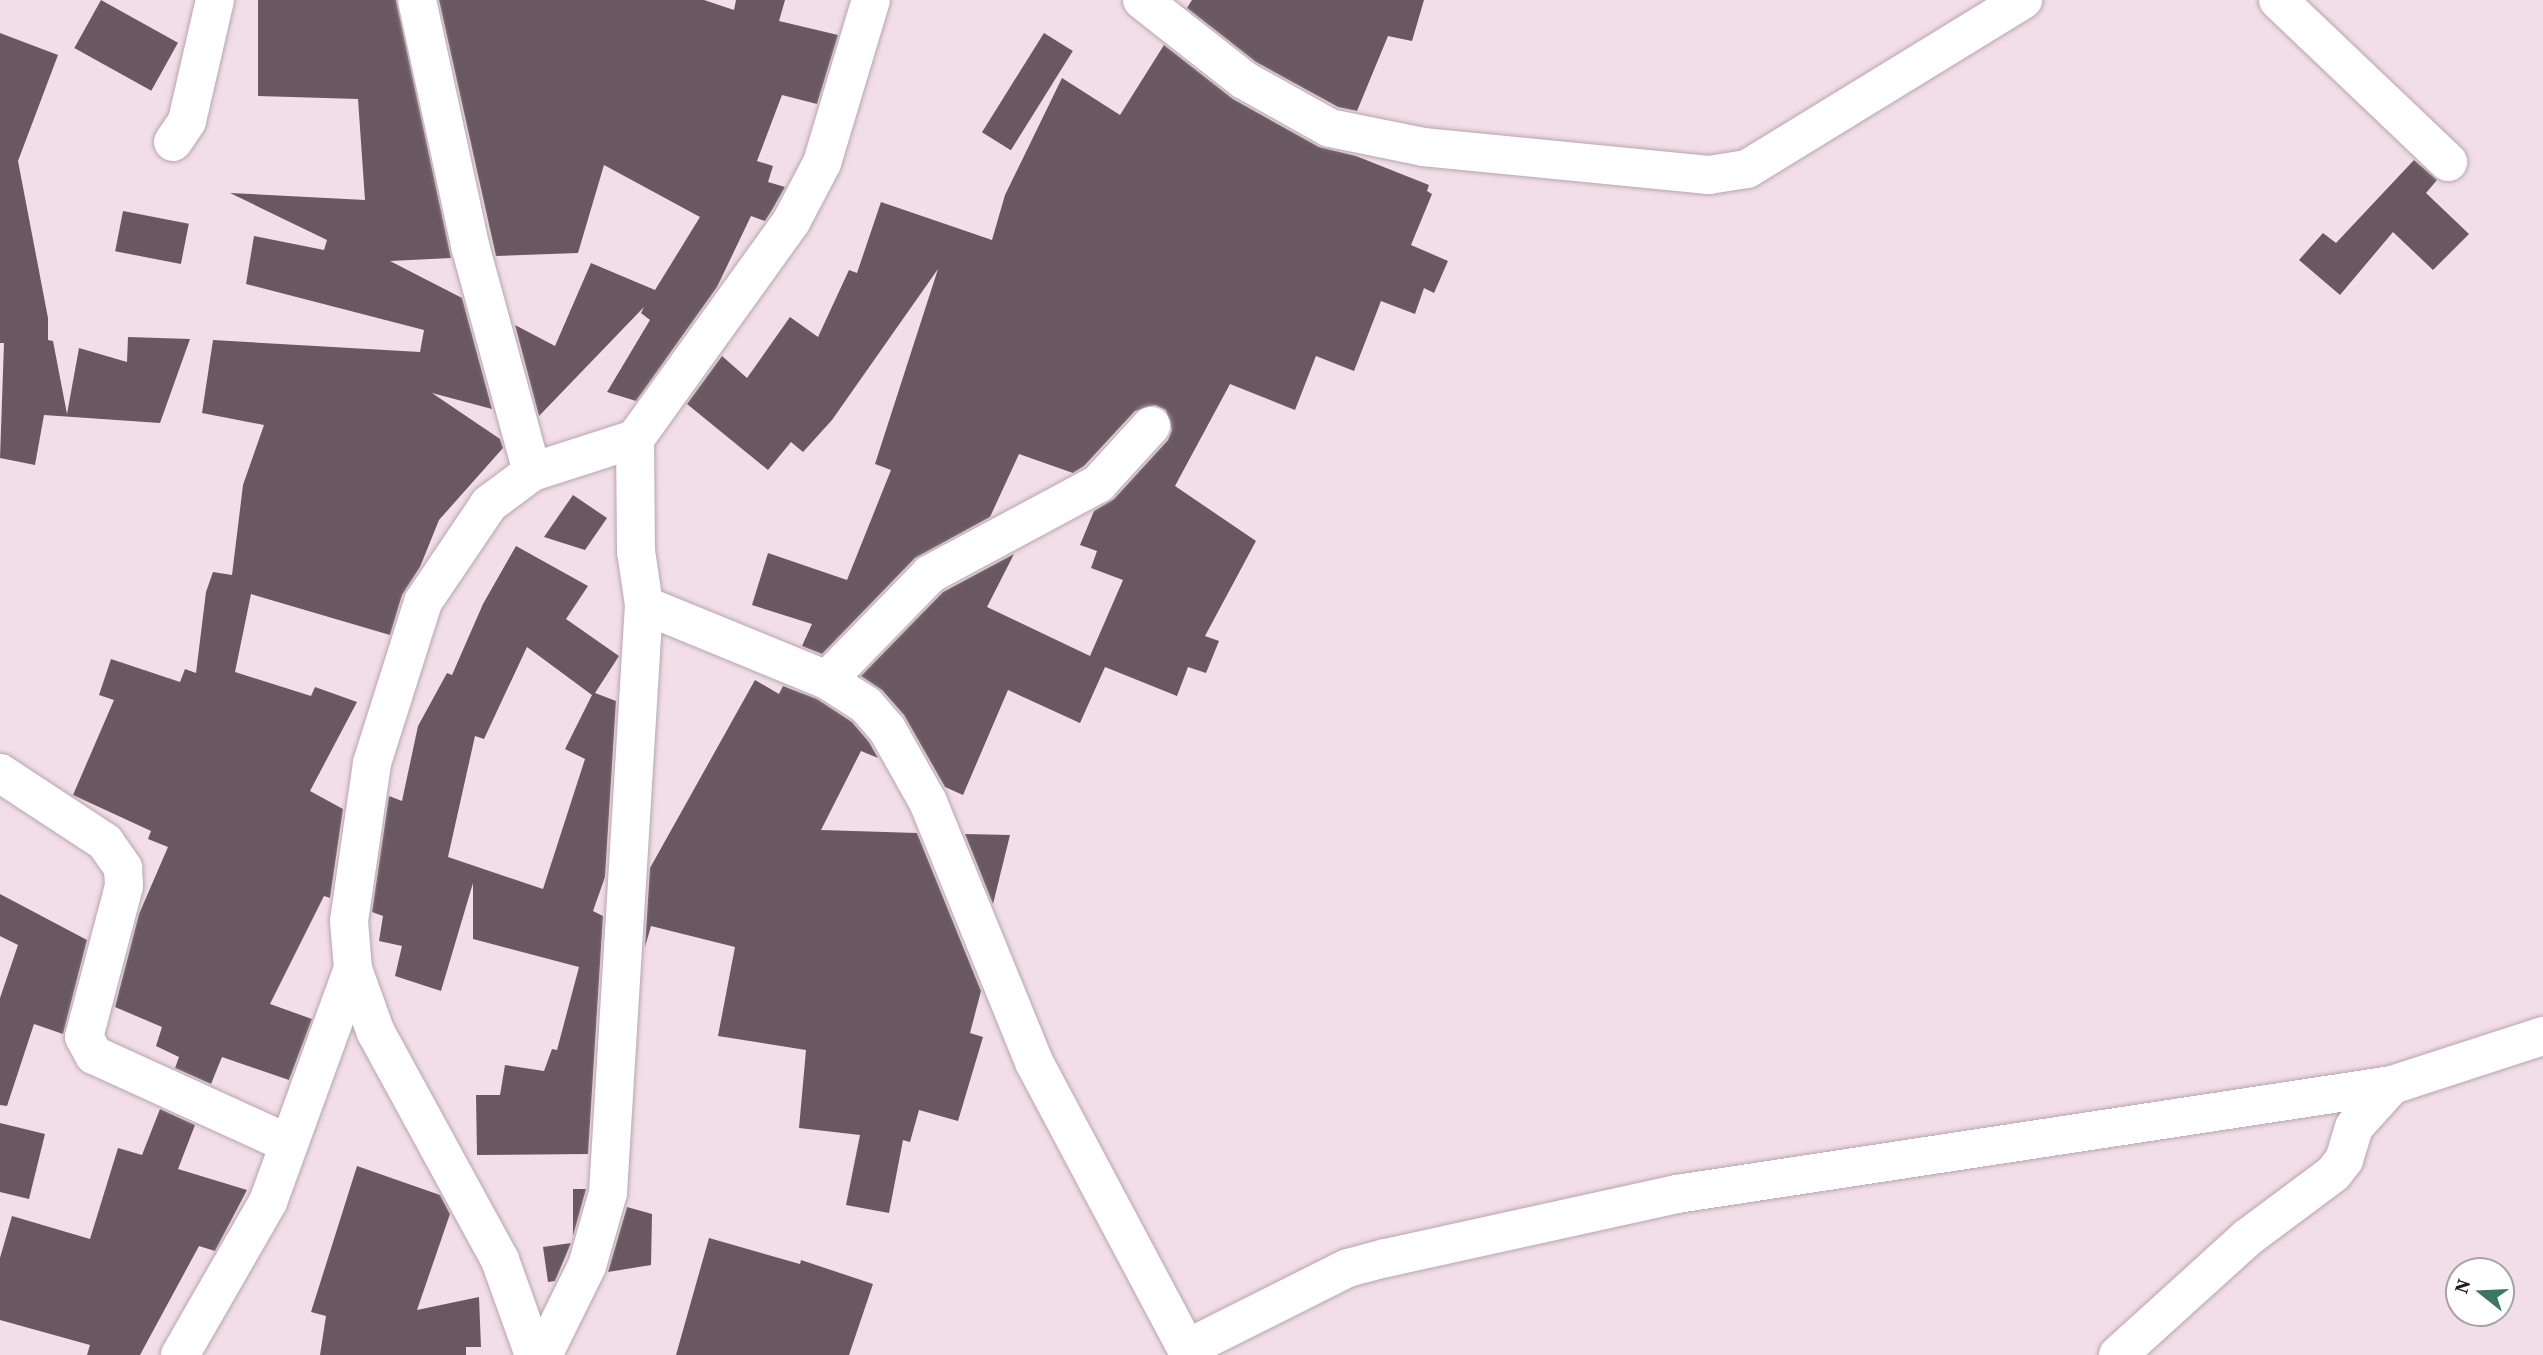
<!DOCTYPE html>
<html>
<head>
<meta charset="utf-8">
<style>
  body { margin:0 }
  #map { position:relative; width:2543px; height:1355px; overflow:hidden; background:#f2dee7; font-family:"Source Serif 4",serif }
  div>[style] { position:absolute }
  .building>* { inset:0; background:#695860; transform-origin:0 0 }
  .roads { filter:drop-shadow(0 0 2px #b8a5ad) drop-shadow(0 0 2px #b8a5ad) }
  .minor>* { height:38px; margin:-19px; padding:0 19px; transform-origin:19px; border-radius:19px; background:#fff }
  span { translate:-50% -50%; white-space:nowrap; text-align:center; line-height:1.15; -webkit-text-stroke:7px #fff; paint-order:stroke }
  .north { position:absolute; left:2445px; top:1257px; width:70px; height:70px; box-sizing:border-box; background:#fff; border:2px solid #a6a3a4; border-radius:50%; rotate:288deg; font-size:19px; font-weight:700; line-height:28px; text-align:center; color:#20191c }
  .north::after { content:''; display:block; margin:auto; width:24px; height:32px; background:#3b7762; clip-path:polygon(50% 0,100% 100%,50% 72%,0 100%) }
</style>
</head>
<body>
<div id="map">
  <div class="building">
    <div style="left:101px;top:0;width:88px;height:55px;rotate:29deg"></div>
    <div style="clip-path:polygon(258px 0,396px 0,451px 258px,390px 261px,462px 298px,492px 409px,432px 393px,500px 439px,503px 448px,439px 520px,420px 567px,402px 595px,390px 635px,251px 594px,235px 672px,311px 696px,315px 687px,357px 702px,310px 791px,343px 809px,330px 898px,324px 896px,270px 1004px,312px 1019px,289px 1080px,222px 1057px,211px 1084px,175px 1068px,179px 1057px,156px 1046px,162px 1027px,115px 1007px,139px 914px,168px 847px,148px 839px,151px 831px,73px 795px,114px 700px,99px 695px,111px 659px,180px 682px,185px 669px,196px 673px,206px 592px,213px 572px,232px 575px,243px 485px,264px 425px,202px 413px,213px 340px,420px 352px,424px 330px,246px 284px,254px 236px,324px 250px,327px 240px,230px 193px,365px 200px,358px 99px,258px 96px)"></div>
    <div style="clip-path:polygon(439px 0,704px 0,734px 10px,736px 0,785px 0,779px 21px,838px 35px,817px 104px,782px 95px,757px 161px,773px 166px,768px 182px,785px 187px,772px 210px,765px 221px,751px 216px,717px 287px,636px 401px,607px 392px,650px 320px,641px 313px,644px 307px,539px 416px,515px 325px,555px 346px,591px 263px,655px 290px,700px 217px,604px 165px,578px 253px,496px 256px)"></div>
    <div style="clip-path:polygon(1192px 0,1424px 0,1412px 41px,1388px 36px,1357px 111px,1338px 107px,1256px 62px,1187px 8px)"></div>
    <div style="clip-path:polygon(0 33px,58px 55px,18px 161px,48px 318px,48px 340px,53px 341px,67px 414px,79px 348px,127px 362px,128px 337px,190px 339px,160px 423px,44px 415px,35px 465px,0 458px,4px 343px,0 343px)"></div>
    <div style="left:1044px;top:33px;width:34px;height:117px;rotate:32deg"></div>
    <div style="clip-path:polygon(1164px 45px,1233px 99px,1319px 147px,1356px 156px,1429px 185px,1427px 191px,1432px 194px,1411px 245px,1448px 261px,1434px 293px,1424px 288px,1415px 314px,1381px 301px,1354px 371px,1316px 356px,1295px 410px,1230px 384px,1175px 486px,1256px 541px,1205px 636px,1219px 641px,1206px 673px,1188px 667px,1177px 696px,1105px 667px,1080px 723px,1008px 690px,963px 795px,945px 787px,904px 715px,882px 690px,861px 676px,943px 592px,1014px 554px,987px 607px,1090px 656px,1123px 580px,1091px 568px,1097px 551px,1080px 545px,1094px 511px,1114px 499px,1168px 440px,1172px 430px,1166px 410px,1155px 405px,1135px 411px,1084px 466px,1073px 473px,1019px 454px,990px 517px,915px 558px,822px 654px,802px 646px,812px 624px,752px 605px,768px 553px,847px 580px,891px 470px,875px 464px,938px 269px,832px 420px,803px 452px,791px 442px,768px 470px,687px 404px,722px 356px,747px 378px,790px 317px,818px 337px,849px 270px,857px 273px,881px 202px,992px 240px,1005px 195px,1062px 78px,1120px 115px)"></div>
    <div style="clip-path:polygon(2414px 160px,2437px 180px,2426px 193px,2469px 234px,2433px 270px,2393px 232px,2340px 295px,2299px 260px,2323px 233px,2336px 243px)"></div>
    <div style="left:123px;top:211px;width:67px;height:41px;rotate:11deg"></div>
    <div style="clip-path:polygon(573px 495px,607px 518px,585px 550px,544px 537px)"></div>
    <div style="clip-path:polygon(evenodd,516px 546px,588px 586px,566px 619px,619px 656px,595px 693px,616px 701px,605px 877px,593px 911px,603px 916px,588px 1154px,477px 1155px,476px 1095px,500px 1095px,505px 1065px,544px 1071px,552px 1049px,557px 1050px,579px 967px,473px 939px,473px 883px,441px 991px,395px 976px,402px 946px,379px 941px,383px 916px,372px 912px,389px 796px,402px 801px,418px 726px,447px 673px,452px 675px,483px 604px,516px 546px,527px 647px,592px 695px,565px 749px,585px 759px,543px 889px,448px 857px,475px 736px,484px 739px,527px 647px)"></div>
    <div style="clip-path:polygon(755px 680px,779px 694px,783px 686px,817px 699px,852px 722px,869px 742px,878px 758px,861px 751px,821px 830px,917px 833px,981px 991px,970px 1033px,983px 1037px,958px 1121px,919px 1110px,910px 1142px,903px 1140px,889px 1213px,846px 1205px,860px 1135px,799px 1128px,806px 1050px,718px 1036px,735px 947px,651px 926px,645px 947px,650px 868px)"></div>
    <div style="clip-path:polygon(965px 834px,1010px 835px,993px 904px)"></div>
    <div style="clip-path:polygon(0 894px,87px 940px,63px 1034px,34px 1024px,7px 1106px,0 1105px,0 998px,18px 945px,0 936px)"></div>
    <div style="clip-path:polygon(160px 1109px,195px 1125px,178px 1169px,247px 1190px,215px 1251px,199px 1246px,140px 1355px,87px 1355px,90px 1345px,0 1320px,0 1258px,12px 1216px,90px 1239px,118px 1148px,142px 1155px)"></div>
    <div style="clip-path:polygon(0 1123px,45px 1134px,29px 1199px,0 1192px)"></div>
    <div style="clip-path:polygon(357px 1166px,440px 1195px,450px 1214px,417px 1310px,479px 1297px,481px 1347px,466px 1347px,466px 1355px,320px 1355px,326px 1316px,311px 1312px)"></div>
    <div style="clip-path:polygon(573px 1189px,586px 1189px,573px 1236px)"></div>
    <div style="clip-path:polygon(627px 1207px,652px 1214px,651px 1265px,608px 1272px)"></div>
    <div style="clip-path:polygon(709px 1238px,800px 1264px,801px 1260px,873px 1284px,849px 1355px,676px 1355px)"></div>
    <div style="clip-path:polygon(571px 1243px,555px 1281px,548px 1282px,543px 1247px)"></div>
  </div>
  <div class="roads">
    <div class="minor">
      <div style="left:417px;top:0;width:255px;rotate:77.8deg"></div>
      <div style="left:471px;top:249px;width:231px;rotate:74.7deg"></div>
      <div style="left:1142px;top:0;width:130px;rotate:38.1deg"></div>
      <div style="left:1244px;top:80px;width:98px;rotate:29.2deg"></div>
      <div style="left:1330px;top:128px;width:95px;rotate:11.5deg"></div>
      <div style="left:1423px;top:147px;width:287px;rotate:5.6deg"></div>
      <div style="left:1709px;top:175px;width:38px;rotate:-9deg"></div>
      <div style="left:1747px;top:169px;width:324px;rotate:-31.5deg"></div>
      <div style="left:2278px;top:0;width:235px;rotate:43.6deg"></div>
      <div style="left:173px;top:142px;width:25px;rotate:-56deg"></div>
      <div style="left:187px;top:121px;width:124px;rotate:-77deg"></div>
      <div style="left:644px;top:605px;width:198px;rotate:22.3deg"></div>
      <div style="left:827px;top:680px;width:46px;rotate:32.7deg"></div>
      <div style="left:866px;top:705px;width:32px;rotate:49deg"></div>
      <div style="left:887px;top:729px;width:84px;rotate:60.7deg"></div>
      <div style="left:928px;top:802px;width:281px;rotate:67.8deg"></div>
      <div style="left:1034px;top:1062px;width:332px;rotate:62deg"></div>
      <div style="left:827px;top:680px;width:148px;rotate:-45.8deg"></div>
      <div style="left:930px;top:574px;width:191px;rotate:-28.2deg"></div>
      <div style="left:1098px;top:484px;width:79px;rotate:-47.6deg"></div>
      <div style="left:0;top:773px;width:126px;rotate:33.3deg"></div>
      <div style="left:105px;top:842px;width:32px;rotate:55deg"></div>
      <div style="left:123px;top:868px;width:18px;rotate:87deg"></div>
      <div style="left:124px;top:886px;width:156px;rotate:104.8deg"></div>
      <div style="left:84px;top:1037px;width:21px;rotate:61deg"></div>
      <div style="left:94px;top:1055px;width:214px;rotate:24.5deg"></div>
      <div style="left:1188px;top:1348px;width:179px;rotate:-26.6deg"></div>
      <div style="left:1348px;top:1268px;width:39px;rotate:-15deg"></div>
      <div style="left:1386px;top:1258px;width:298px;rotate:-12.4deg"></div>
      <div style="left:1677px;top:1194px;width:723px;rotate:-8.67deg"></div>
      <div style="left:2392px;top:1085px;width:159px;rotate:-18deg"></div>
      <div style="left:180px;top:1355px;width:177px;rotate:-60.1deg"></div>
      <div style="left:268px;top:1202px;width:248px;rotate:-70deg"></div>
      <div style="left:534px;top:1355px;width:101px;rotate:-109.7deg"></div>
      <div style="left:500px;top:1260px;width:259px;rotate:-118.6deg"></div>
      <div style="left:376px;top:1033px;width:68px;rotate:-109.8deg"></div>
      <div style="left:353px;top:969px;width:48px;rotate:-94.8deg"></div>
      <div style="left:349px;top:921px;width:160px;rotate:-81.7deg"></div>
      <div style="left:372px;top:763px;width:169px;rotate:-72.4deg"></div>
      <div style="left:423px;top:602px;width:118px;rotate:-56deg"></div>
      <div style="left:489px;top:504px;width:54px;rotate:-36.7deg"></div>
      <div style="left:532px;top:472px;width:108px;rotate:-17.8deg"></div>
      <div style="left:635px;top:439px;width:267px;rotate:-54.3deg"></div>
      <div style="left:791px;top:222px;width:67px;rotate:-62.3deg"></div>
      <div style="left:822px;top:163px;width:170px;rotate:-73.3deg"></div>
      <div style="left:543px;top:1355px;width:99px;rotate:-63.7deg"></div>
      <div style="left:587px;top:1266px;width:76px;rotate:-74deg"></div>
      <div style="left:608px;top:1193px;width:589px;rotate:-86.5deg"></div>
      <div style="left:644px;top:605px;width:55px;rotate:-98.4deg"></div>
      <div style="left:636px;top:551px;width:112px;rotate:-90.5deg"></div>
      <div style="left:2118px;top:1355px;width:174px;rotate:-42.2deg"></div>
      <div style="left:2247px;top:1238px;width:107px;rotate:-36.7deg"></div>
      <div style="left:2333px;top:1174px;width:18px;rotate:-52deg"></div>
      <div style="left:2344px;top:1160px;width:34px;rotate:-73deg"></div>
      <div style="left:2354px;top:1127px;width:57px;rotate:-47.9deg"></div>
    </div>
  </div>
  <div class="north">N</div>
</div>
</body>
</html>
